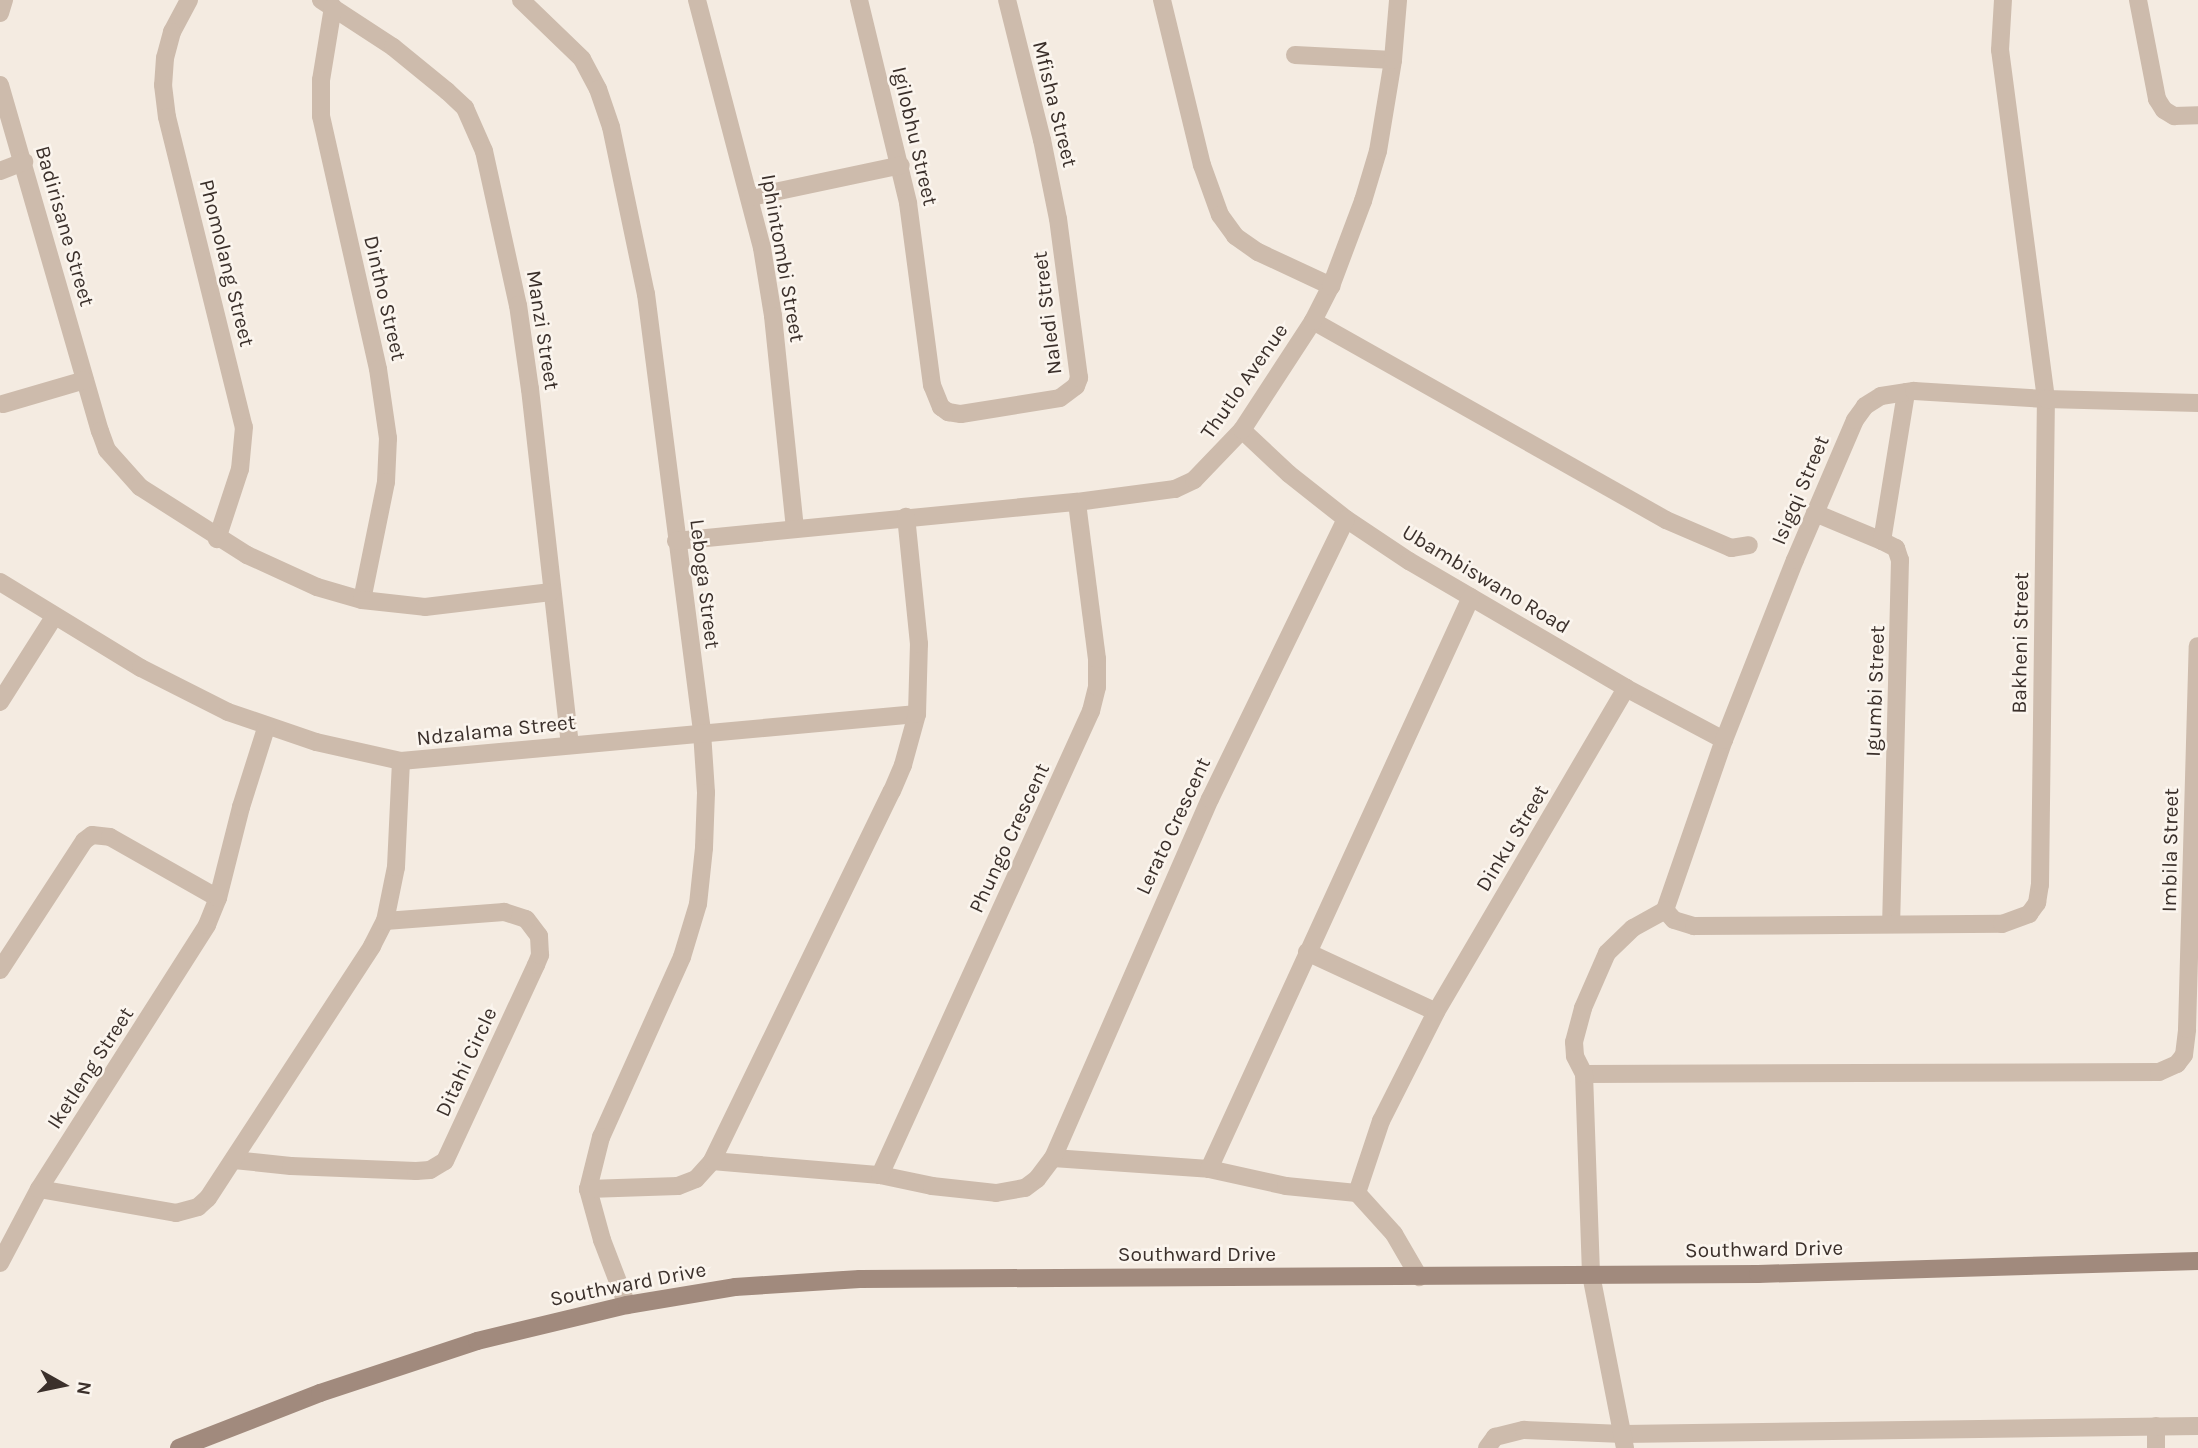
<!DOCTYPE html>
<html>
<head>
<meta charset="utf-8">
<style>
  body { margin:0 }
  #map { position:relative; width:2198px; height:1448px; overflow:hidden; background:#f4ebe1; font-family:Karla,sans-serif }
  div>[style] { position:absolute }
  .street>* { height:18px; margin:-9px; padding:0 9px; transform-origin:9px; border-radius:9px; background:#cdbbac }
  .secondary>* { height:18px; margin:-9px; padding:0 9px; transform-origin:9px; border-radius:9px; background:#a18a7d }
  span { translate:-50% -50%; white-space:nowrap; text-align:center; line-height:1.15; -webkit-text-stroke:5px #fbf5ee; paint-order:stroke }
  .street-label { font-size:21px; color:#3b302b }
  .north { position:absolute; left:28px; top:1350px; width:70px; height:70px; -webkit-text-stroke:5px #fbf5ee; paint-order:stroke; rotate:99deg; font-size:19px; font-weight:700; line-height:28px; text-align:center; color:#3b302b }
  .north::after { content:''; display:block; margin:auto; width:24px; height:32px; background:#3b302b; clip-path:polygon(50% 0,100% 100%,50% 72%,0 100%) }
</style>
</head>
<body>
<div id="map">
  <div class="street">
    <div style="left:189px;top:0;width:36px;rotate:118deg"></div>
    <div style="left:172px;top:32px;width:27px;rotate:105deg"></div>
    <div style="left:165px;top:58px;width:27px;rotate:94deg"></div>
    <div style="left:163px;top:85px;width:32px;rotate:83deg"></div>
    <div style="left:167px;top:117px;width:319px;rotate:76.1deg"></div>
    <div style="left:244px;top:427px;width:42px;rotate:95.4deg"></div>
    <div style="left:240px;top:469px;width:74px;rotate:108.2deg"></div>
    <div style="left:321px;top:0;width:86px;rotate:33.1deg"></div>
    <div style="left:393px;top:47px;width:70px;rotate:39.2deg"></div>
    <div style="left:447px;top:91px;width:25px;rotate:43deg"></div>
    <div style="left:465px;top:108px;width:47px;rotate:66.2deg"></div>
    <div style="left:484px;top:151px;width:158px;rotate:77.6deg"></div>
    <div style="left:518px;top:305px;width:85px;rotate:81.9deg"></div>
    <div style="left:530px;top:389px;width:358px;rotate:83.6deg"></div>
    <div style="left:521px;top:0;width:85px;rotate:44deg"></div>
    <div style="left:582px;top:59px;width:34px;rotate:62deg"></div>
    <div style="left:598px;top:89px;width:40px;rotate:71.1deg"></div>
    <div style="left:611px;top:127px;width:171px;rotate:78.2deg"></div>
    <div style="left:646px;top:294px;width:442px;rotate:82.7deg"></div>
    <div style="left:702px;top:732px;width:61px;rotate:86.2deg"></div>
    <div style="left:706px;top:793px;width:55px;rotate:92.1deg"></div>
    <div style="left:704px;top:848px;width:56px;rotate:96.1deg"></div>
    <div style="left:698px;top:904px;width:55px;rotate:106.8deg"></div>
    <div style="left:682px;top:957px;width:197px;rotate:114.2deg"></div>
    <div style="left:601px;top:1137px;width:54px;rotate:104deg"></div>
    <div style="left:588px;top:1189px;width:53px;rotate:74.6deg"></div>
    <div style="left:602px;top:1240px;width:70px;rotate:69deg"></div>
    <div style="left:697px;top:0;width:256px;rotate:75.3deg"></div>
    <div style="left:762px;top:248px;width:69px;rotate:80.8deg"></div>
    <div style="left:773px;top:316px;width:214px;rotate:84.1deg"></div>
    <div style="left:859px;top:0;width:209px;rotate:76.4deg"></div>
    <div style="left:908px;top:203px;width:184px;rotate:82.5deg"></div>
    <div style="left:932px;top:385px;width:24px;rotate:68deg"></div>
    <div style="left:941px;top:407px;width:9px;rotate:36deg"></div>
    <div style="left:948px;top:412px;width:13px;rotate:9deg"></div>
    <div style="left:961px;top:414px;width:100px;rotate:-9.2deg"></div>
    <div style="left:1060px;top:398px;width:20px;rotate:-37deg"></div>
    <div style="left:1076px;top:386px;width:9px;rotate:-69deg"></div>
    <div style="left:1079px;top:378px;width:160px;rotate:-97.5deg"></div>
    <div style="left:1058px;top:219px;width:81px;rotate:-101.4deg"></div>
    <div style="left:1042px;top:140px;width:144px;rotate:-104deg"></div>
    <div style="left:1162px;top:0;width:170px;rotate:76.4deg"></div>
    <div style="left:1202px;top:165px;width:53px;rotate:70.2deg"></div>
    <div style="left:1220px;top:215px;width:26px;rotate:54deg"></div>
    <div style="left:1235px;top:236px;width:28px;rotate:35deg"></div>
    <div style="left:1258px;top:252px;width:81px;rotate:25deg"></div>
    <div style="left:2138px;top:0;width:101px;rotate:79.1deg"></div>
    <div style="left:2157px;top:99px;width:13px;rotate:58deg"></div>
    <div style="left:2164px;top:110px;width:12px;rotate:31deg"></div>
    <div style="left:2174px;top:116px;width:24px;rotate:-2deg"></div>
    <div style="left:333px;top:7px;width:74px;rotate:99.3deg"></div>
    <div style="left:321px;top:80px;width:36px;rotate:90deg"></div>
    <div style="left:321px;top:116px;width:259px;rotate:77.3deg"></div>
    <div style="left:378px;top:369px;width:70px;rotate:81.8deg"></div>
    <div style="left:388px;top:438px;width:44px;rotate:92.6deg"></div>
    <div style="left:386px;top:482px;width:120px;rotate:101.5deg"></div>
    <div style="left:0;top:13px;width:14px;rotate:-73deg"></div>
    <div style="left:1295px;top:55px;width:98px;rotate:2.9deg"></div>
    <div style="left:0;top:85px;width:360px;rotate:73.9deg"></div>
    <div style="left:100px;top:431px;width:20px;rotate:70deg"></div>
    <div style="left:107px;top:450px;width:50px;rotate:48.3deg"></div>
    <div style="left:140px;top:487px;width:127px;rotate:32.4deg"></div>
    <div style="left:247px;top:555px;width:77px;rotate:24.6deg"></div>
    <div style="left:317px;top:587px;width:47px;rotate:16.1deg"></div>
    <div style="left:362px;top:600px;width:63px;rotate:6.3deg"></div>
    <div style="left:425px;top:607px;width:127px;rotate:-6.8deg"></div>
    <div style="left:0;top:171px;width:26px;rotate:-21deg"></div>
    <div style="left:751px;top:197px;width:153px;rotate:-12deg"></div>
    <div style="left:1313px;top:321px;width:405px;rotate:29.4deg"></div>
    <div style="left:1666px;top:520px;width:71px;rotate:23.3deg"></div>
    <div style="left:1731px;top:548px;width:18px;rotate:-9deg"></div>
    <div style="left:3px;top:404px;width:85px;rotate:-16.3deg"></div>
    <div style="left:1242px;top:430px;width:64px;rotate:43.1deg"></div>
    <div style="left:1289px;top:474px;width:73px;rotate:38.3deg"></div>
    <div style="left:1346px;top:519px;width:76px;rotate:33.7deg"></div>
    <div style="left:1409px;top:561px;width:251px;rotate:30.3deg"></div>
    <div style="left:1626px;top:688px;width:111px;rotate:28deg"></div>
    <div style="left:1815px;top:513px;width:73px;rotate:22.7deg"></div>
    <div style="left:1882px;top:541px;width:16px;rotate:27deg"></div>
    <div style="left:1896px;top:548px;width:13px;rotate:72deg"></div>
    <div style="left:1900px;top:560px;width:363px;rotate:91.4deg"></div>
    <div style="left:676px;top:541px;width:403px;rotate:-5.6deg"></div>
    <div style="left:1077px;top:502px;width:99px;rotate:-7.6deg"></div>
    <div style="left:1175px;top:489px;width:21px;rotate:-25deg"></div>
    <div style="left:1194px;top:480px;width:69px;rotate:-46.2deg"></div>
    <div style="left:1242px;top:430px;width:130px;rotate:-56.9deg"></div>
    <div style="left:1313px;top:321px;width:39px;rotate:-63deg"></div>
    <div style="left:1331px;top:286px;width:91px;rotate:-69.4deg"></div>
    <div style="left:1363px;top:201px;width:52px;rotate:-73.3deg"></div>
    <div style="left:1378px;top:151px;width:92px;rotate:-80.6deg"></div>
    <div style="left:1393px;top:60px;width:60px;rotate:-85.2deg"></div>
    <div style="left:1882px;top:541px;width:151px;rotate:-80.8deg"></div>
    <div style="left:0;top:582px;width:165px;rotate:31.4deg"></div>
    <div style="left:141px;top:668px;width:97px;rotate:26.8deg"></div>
    <div style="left:228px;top:712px;width:93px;rotate:18.8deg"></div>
    <div style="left:316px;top:742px;width:87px;rotate:12.6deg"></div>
    <div style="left:401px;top:761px;width:518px;rotate:-5.2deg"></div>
    <div style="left:0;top:702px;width:101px;rotate:-57.6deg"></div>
    <div style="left:1665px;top:910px;width:13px;rotate:48deg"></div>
    <div style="left:1674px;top:920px;width:21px;rotate:17deg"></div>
    <div style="left:1694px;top:926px;width:308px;rotate:-0.4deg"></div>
    <div style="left:2002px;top:924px;width:29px;rotate:-20deg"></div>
    <div style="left:2029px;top:914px;width:14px;rotate:-54deg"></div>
    <div style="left:2037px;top:903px;width:18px;rotate:-81deg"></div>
    <div style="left:2040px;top:885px;width:486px;rotate:-89.3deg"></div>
    <div style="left:2046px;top:399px;width:352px;rotate:-97.5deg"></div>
    <div style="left:2000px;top:50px;width:50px;rotate:-86.6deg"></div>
    <div style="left:1665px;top:910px;width:180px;rotate:-70.9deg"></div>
    <div style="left:1724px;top:740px;width:193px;rotate:-68.5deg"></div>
    <div style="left:1795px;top:560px;width:152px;rotate:-66.8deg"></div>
    <div style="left:1855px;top:420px;width:17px;rotate:-54deg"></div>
    <div style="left:1865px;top:406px;width:19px;rotate:-32deg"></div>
    <div style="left:1881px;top:396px;width:33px;rotate:-9deg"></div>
    <div style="left:1914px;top:391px;width:132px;rotate:3.5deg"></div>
    <div style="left:2046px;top:399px;width:152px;rotate:1.5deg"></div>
    <div style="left:1307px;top:952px;width:142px;rotate:24.9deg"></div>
    <div style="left:0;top:970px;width:154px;rotate:-56.9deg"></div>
    <div style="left:84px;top:841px;width:10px;rotate:-37deg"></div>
    <div style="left:92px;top:835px;width:18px;rotate:6deg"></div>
    <div style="left:110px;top:837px;width:124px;rotate:29.5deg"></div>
    <div style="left:1584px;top:1074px;width:575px;rotate:-0.2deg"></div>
    <div style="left:2159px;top:1072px;width:20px;rotate:-24deg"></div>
    <div style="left:2177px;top:1064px;width:11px;rotate:-52deg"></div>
    <div style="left:2184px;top:1055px;width:26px;rotate:-83deg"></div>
    <div style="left:2187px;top:1029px;width:383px;rotate:-88.4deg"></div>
    <div style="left:1053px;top:1158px;width:156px;rotate:4deg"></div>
    <div style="left:1209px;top:1169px;width:79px;rotate:12.4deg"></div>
    <div style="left:1286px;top:1186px;width:71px;rotate:5.6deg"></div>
    <div style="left:1357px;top:1193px;width:55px;rotate:47.9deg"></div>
    <div style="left:1394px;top:1234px;width:50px;rotate:59.8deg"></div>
    <div style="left:234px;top:1160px;width:57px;rotate:6deg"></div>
    <div style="left:291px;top:1166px;width:125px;rotate:2.3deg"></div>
    <div style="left:416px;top:1171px;width:14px;rotate:-4deg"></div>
    <div style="left:430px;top:1170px;width:17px;rotate:-31deg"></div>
    <div style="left:445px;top:1161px;width:216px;rotate:-65.1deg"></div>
    <div style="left:536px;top:965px;width:11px;rotate:-68deg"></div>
    <div style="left:540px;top:955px;width:19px;rotate:-93deg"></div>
    <div style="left:539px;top:936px;width:21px;rotate:-127deg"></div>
    <div style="left:526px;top:919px;width:23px;rotate:-162deg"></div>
    <div style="left:504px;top:912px;width:119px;rotate:175.7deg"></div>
    <div style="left:712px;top:1161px;width:169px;rotate:4.8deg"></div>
    <div style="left:880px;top:1175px;width:53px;rotate:11.9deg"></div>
    <div style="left:932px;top:1186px;width:64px;rotate:6.2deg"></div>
    <div style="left:996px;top:1193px;width:29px;rotate:-10deg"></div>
    <div style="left:1025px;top:1188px;width:15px;rotate:-37deg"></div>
    <div style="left:1037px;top:1179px;width:26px;rotate:-53deg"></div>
    <div style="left:1053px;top:1158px;width:392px;rotate:-66.4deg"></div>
    <div style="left:1210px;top:799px;width:311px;rotate:-64.1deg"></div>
    <div style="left:1209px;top:1169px;width:629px;rotate:-65.39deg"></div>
    <div style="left:880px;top:1175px;width:510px;rotate:-65.55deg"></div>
    <div style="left:1091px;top:711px;width:25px;rotate:-76deg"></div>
    <div style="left:1097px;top:687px;width:28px;rotate:-90deg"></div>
    <div style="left:1097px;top:659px;width:158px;rotate:-97.3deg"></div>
    <div style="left:39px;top:1189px;width:139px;rotate:9.9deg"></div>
    <div style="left:176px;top:1213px;width:23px;rotate:-15deg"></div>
    <div style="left:198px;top:1207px;width:13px;rotate:-42deg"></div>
    <div style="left:208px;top:1198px;width:301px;rotate:-56.9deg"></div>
    <div style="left:372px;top:946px;width:28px;rotate:-63deg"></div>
    <div style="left:385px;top:921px;width:55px;rotate:-78.5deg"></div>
    <div style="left:396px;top:867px;width:106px;rotate:-87.3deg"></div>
    <div style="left:588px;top:1189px;width:90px;rotate:-1.9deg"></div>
    <div style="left:678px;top:1186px;width:19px;rotate:-21deg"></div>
    <div style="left:696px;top:1179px;width:24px;rotate:-48deg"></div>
    <div style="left:712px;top:1161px;width:411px;rotate:-64.1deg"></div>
    <div style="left:892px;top:791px;width:28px;rotate:-67deg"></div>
    <div style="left:903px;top:765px;width:53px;rotate:-74.6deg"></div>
    <div style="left:917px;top:714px;width:70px;rotate:-88.4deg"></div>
    <div style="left:919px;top:644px;width:128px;rotate:-95.8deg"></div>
    <div style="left:1357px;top:1193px;width:76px;rotate:-71.6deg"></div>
    <div style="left:1381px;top:1121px;width:122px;rotate:-63.2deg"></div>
    <div style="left:1436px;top:1012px;width:376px;rotate:-59.6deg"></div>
    <div style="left:0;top:1263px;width:84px;rotate:-62.2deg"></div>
    <div style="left:39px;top:1189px;width:313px;rotate:-57.5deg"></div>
    <div style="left:207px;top:925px;width:29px;rotate:-68deg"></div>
    <div style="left:218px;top:898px;width:94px;rotate:-75.8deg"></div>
    <div style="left:241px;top:807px;width:83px;rotate:-72.4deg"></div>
    <div style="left:2156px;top:1426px;width:22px;rotate:90deg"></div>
    <div style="left:1487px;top:1448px;width:14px;rotate:-54deg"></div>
    <div style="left:1495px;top:1437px;width:30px;rotate:-14deg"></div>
    <div style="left:1524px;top:1430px;width:99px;rotate:2.3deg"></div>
    <div style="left:1623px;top:1434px;width:575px;rotate:-0.8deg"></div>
    <div style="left:1625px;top:1448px;width:177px;rotate:-101.1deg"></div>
    <div style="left:1591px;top:1274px;width:200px;rotate:-92deg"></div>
    <div style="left:1584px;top:1074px;width:20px;rotate:-117deg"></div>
    <div style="left:1575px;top:1056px;width:14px;rotate:-94deg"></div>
    <div style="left:1574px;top:1042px;width:35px;rotate:-75deg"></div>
    <div style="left:1583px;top:1008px;width:60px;rotate:-66.4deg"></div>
    <div style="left:1607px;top:953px;width:36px;rotate:-44deg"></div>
    <div style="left:1633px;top:928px;width:37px;rotate:-29deg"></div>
  </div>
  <div class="secondary">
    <div style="left:179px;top:1448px;width:151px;rotate:-21.3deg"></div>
    <div style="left:320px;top:1393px;width:165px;rotate:-18.3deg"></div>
    <div style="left:477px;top:1341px;width:154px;rotate:-13.5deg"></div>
    <div style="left:627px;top:1305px;width:109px;rotate:-9.5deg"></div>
    <div style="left:735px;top:1287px;width:125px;rotate:-3.7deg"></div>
    <div style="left:860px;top:1279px;width:898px;rotate:-0.32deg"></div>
    <div style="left:1758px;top:1274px;width:440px;rotate:-1.7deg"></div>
  </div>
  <div class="street-label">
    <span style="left:1055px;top:104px;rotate:76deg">Mfisha Street</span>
    <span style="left:915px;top:136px;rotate:77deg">Igilobhu Street</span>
    <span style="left:65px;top:226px;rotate:74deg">Badirisane Street</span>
    <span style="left:783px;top:258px;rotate:80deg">Iphintombi Street</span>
    <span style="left:227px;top:263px;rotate:76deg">Phomolang Street</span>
    <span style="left:385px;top:298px;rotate:77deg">Dintho Street</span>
    <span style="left:1047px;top:313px;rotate:-97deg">Naledi Street</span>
    <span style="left:543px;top:330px;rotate:81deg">Manzi Street</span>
    <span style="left:1244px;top:381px;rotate:-55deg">Thutlo Avenue</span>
    <span style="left:1800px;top:490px;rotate:-67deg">Isigqi Street</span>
    <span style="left:1486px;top:579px;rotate:31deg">Ubambiswano Road</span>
    <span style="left:705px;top:584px;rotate:83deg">Leboga Street</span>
    <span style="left:2020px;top:643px;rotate:-89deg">Bakheni Street</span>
    <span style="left:1875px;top:691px;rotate:-88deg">Igumbi Street</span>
    <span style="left:496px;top:730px;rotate:-6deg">Ndzalama Street</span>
    <span style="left:1173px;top:826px;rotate:-65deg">Lerato Crescent</span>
    <span style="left:1009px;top:838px;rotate:-65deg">Phungo Crescent</span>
    <span style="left:1512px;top:838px;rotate:-59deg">Dinku Street</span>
    <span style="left:2170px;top:850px;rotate:-89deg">Imbila Street</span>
    <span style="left:466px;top:1062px;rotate:-65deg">Ditahi Circle</span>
    <span style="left:90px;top:1068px;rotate:-57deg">Iketleng Street</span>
    <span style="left:1764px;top:1249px;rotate:-1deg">Southward Drive</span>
    <span style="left:1197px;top:1254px">Southward Drive</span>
    <span style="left:628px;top:1284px;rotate:-11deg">Southward Drive</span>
  </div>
  <div class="north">N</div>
</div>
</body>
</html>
